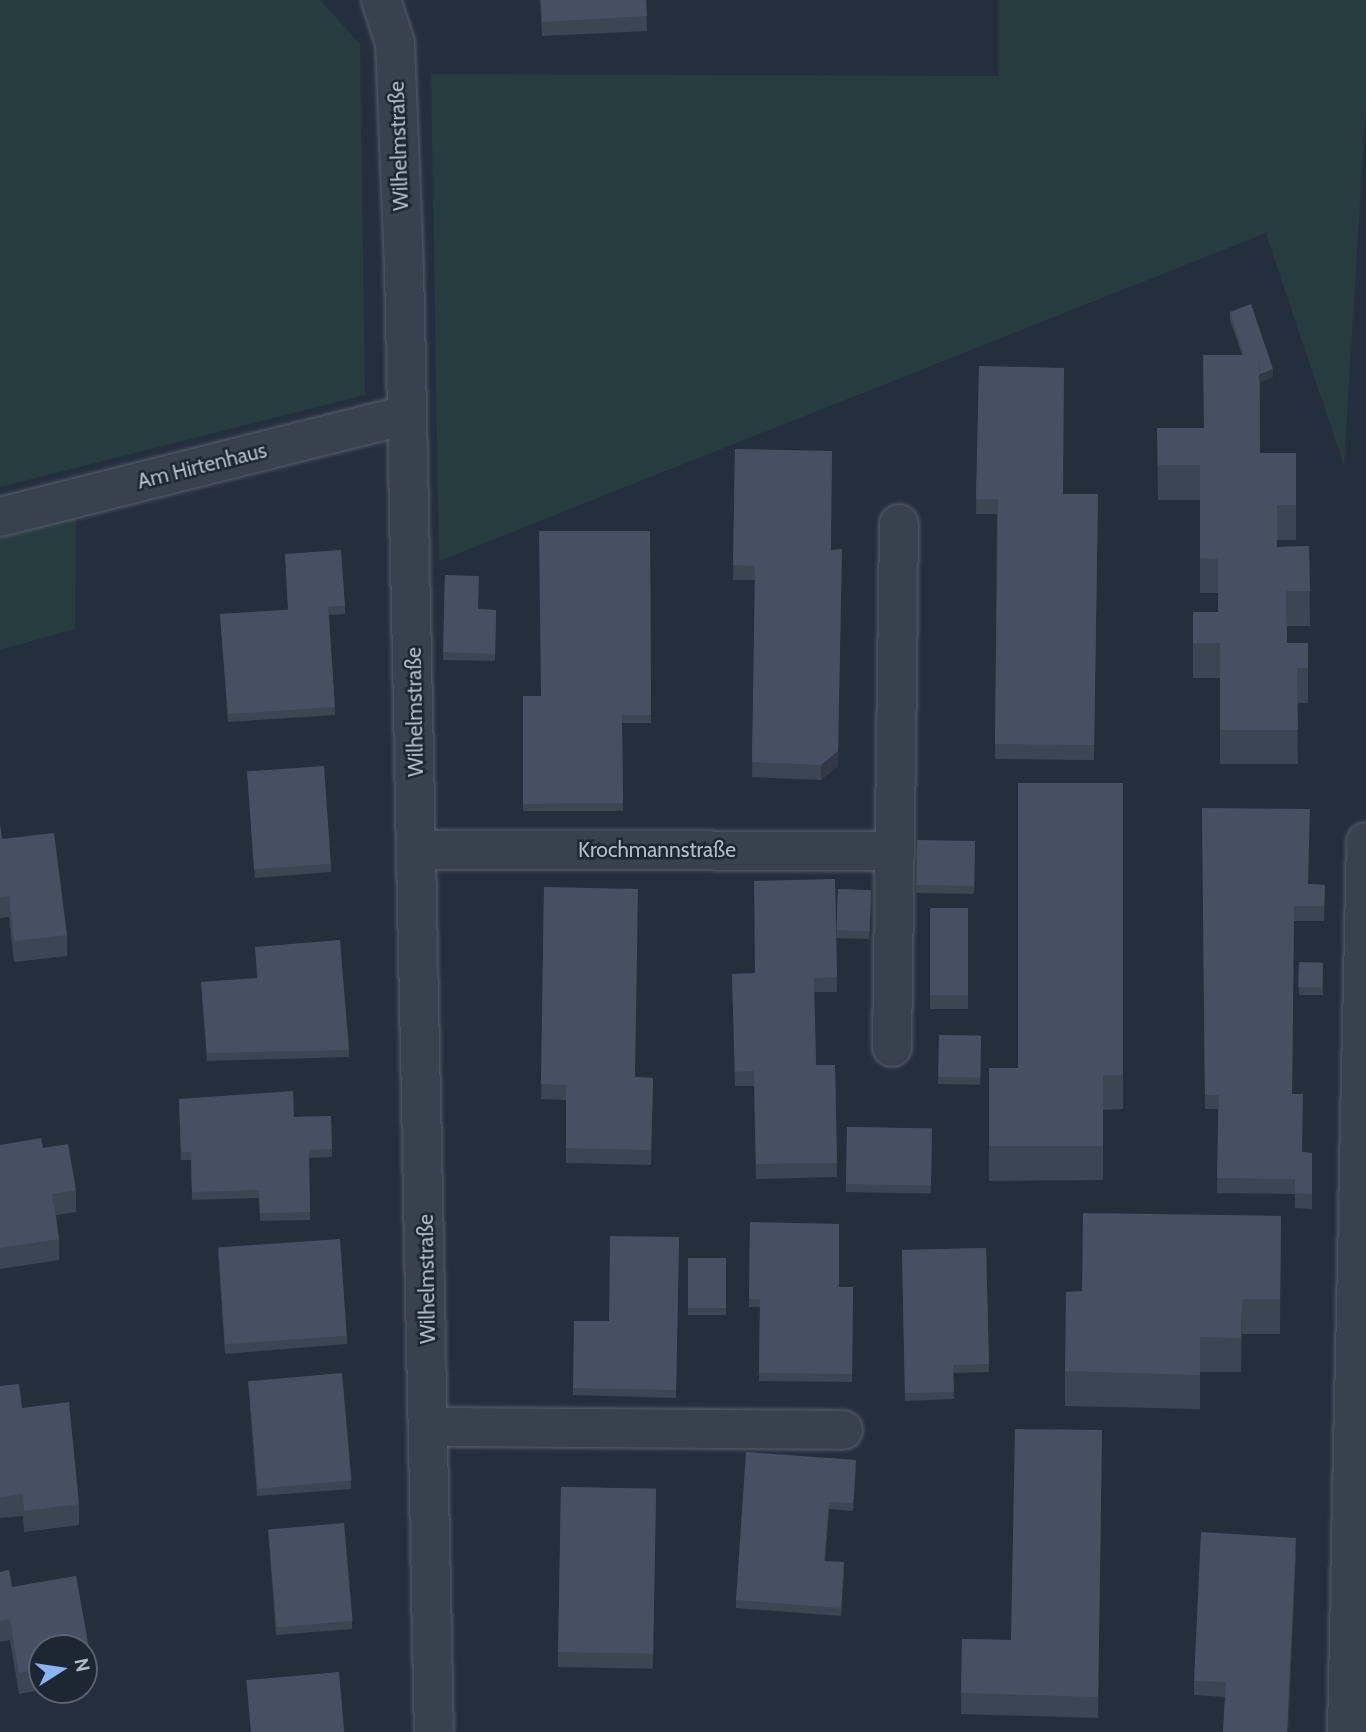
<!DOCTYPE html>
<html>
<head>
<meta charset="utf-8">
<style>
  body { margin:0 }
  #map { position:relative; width:1366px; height:1732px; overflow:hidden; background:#242f3e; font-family:Cabin,sans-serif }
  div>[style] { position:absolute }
  .green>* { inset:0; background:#263c3f }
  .roads { filter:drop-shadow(0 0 2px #565f6c) drop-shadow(0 0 2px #565f6c) }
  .minor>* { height:38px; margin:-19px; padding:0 19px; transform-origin:19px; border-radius:19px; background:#38414e }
  .wall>* { inset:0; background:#3b4654; transform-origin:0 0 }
  .shaded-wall>* { inset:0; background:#303945 }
  .building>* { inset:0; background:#455162; transform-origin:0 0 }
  span { translate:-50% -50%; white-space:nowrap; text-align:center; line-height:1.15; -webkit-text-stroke:5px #1d2633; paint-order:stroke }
  .street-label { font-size:21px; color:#b4bcc9 }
  .north { position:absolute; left:28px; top:1634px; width:70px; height:70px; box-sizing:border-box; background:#1d2633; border:2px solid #59626f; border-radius:50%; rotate:78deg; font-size:19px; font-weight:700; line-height:28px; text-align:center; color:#b4bcc9 }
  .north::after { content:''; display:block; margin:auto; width:24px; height:32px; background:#8ab4f8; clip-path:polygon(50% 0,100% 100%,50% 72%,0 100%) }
</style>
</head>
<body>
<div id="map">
  <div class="green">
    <div style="clip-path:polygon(0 0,320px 0,360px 44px,365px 395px,0 487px)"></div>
    <div style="clip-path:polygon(999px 0,1366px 0,1366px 103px,1344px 466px,1266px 233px,439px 561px,431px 74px,999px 76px)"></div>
    <div style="clip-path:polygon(76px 518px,75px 629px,0 650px,0 538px)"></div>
  </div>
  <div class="roads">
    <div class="minor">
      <div style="left:381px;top:0;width:45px;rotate:72deg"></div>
      <div style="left:395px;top:43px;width:224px;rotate:87.7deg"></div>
      <div style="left:404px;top:267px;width:1465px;rotate:88.83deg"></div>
      <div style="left:0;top:517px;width:418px;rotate:-14.1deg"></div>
      <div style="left:418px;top:850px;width:477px;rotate:0.1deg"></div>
      <div style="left:892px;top:1047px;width:523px;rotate:-89.23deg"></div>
      <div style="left:430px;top:1427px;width:413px;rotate:0.4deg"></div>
      <div style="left:1347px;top:1732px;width:890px;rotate:-88.78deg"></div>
    </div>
  </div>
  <div class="wall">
    <div style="clip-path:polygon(540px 0,646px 0,647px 31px,542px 36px)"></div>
    <div style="clip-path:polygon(1230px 312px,1273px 377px,1260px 382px,1260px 453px,1296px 453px,1296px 540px,1277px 540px,1277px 547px,1309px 546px,1310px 626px,1287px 626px,1287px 643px,1308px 643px,1308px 703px,1297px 703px,1298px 764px,1220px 764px,1220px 678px,1193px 678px,1193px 612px,1218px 612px,1218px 593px,1200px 593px,1200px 500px,1158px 500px,1157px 428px,1204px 428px,1242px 355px,1230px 320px)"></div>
    <div style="clip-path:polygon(979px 366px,1063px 494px,1098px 494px,1094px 760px,995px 759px,997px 514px,976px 514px)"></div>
    <div style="clip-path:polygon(735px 449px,831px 550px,838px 766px,821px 780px,752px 777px,755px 580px,733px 580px)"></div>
    <div style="clip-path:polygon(650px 531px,651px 723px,622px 723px,623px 811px,523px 811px,523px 696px,541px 696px)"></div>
    <div style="clip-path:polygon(445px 575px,479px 609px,496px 610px,495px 661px,443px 660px)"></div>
    <div style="clip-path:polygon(345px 606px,345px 614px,329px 615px,335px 715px,228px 722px,220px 614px)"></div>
    <div style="clip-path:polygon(247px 772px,331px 864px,331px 872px,255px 878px)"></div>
    <div style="clip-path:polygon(1123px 783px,1123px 1109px,1103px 1110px,1103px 1180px,989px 1181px,989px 1068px,1018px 1068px)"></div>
    <div style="clip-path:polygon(1202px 808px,1308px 884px,1325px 885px,1324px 921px,1294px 921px,1292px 1094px,1302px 1152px,1312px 1153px,1312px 1209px,1295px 1208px,1295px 1194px,1217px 1193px,1218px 1109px,1205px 1109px)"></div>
    <div style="clip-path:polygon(0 825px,2px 839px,67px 935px,67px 956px,14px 962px,9px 917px,0 918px)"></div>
    <div style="clip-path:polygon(975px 841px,974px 894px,916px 893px,916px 885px)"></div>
    <div style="clip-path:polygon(835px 879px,837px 992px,814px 992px,816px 1065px,835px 1065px,837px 1177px,756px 1179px,754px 1086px,735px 1086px,732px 974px,755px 973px)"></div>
    <div style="clip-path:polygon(544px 887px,635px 1077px,653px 1078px,651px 1165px,566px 1163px,566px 1100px,541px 1099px)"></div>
    <div style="left:838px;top:889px;width:33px;height:49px;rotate:2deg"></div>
    <div style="left:930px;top:908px;width:38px;height:101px"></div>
    <div style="clip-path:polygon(255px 947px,349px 1050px,349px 1057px,207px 1061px,201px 982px,257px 978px)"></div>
    <div style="clip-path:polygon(1323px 963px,1323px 995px,1299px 995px,1299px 987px)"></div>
    <div style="left:939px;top:1035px;width:42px;height:49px;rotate:1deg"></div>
    <div style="clip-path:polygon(179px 1099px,294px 1117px,331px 1116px,332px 1157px,309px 1158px,310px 1220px,260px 1221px,259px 1198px,192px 1200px,191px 1160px,181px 1160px)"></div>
    <div style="left:847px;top:1127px;width:85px;height:65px;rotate:1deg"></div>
    <div style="clip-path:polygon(0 1145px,76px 1190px,76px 1212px,56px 1215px,59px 1239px,59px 1260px,0 1269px)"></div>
    <div style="clip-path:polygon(1281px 1216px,1280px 1334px,1242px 1334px,1241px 1372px,1200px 1372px,1200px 1409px,1065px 1406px,1065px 1371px,1082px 1291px)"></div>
    <div style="clip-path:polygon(750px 1222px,839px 1287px,853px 1287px,852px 1382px,759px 1381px,760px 1307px,749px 1307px)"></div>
    <div style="clip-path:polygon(679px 1237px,676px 1398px,573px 1395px,573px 1388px)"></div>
    <div style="clip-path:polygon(986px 1248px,989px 1372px,953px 1373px,954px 1399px,905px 1401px,902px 1250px)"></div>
    <div style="clip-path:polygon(218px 1249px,347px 1336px,347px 1344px,225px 1354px)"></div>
    <div style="left:688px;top:1258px;width:38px;height:57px"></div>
    <div style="clip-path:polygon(248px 1381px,351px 1481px,351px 1489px,257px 1496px)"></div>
    <div style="clip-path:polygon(0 1386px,22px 1408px,79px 1504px,79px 1525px,24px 1532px,23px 1516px,0 1518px)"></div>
    <div style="clip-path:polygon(1102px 1430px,1098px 1718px,961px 1714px,962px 1639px,1011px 1640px)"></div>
    <div style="clip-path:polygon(856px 1468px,853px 1511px,829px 1509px,825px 1561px,844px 1570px,841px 1616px,736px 1608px,736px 1600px)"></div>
    <div style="left:561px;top:1487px;width:95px;height:180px;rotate:1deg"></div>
    <div style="clip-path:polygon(268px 1529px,352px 1621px,352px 1629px,276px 1635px)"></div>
    <div style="clip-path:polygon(1296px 1552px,1288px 1732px,1223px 1732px,1225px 1697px,1194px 1695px,1194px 1681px)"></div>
    <div style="clip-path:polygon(9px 1570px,12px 1587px,76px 1576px,91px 1660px,91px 1681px,84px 1683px,84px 1648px,42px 1648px,42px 1690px,19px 1694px,10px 1640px,0 1642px,0 1572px)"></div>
  </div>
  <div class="shaded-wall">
    <div style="clip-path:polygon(1273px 369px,1273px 377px,1252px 384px,1252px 377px)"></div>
    <div style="clip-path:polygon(842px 549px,838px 766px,821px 780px,821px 765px)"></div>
    <div style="clip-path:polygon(1242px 1299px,1242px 1334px,1241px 1372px,1241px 1338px)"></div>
    <div style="clip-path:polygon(1296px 1538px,1288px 1732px,1287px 1732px)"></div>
  </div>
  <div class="building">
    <div style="clip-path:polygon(541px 0,646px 0,647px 16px,542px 22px)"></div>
    <div style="clip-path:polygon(1251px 304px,1273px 369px,1260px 374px,1259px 355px,1244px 355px,1230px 312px)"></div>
    <div style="clip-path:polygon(1203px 355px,1259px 355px,1260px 453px,1296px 453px,1296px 505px,1277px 505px,1277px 547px,1309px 546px,1310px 591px,1286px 591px,1287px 643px,1308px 643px,1308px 668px,1297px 668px,1298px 730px,1220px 730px,1220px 643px,1193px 643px,1193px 612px,1218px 612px,1218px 559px,1200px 558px,1200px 465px,1158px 465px,1157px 428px,1204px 428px)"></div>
    <div style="clip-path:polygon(979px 366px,1064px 368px,1063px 494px,1098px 494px,1094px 745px,995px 744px,998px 499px,976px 499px)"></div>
    <div style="clip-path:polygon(735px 449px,832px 451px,831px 550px,842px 549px,838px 751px,821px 765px,752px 762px,755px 566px,733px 565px)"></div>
    <div style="clip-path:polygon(539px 531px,650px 531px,651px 715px,622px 715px,623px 803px,523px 804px,523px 696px,541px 696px)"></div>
    <div style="clip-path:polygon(341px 550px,345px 606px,328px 607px,335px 707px,228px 714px,220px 614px,288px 610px,285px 554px)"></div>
    <div style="clip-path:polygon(445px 575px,479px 576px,478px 609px,496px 610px,495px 654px,443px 652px)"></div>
    <div style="left:324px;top:766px;width:98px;height:77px;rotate:86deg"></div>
    <div style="clip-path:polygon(1018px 783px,1123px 783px,1123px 1075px,1103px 1075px,1103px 1146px,989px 1146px,989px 1068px,1018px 1068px)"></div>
    <div style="clip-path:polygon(1202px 808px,1310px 809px,1308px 884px,1325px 885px,1324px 906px,1294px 906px,1292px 1094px,1303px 1094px,1302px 1152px,1312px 1153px,1312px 1194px,1295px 1193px,1295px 1179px,1217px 1178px,1219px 1095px,1205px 1095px)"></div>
    <div style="clip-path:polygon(0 825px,2px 839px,54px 833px,67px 935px,14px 941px,9px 896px,0 897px)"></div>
    <div style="left:917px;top:840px;width:58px;height:45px;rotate:1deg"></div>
    <div style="clip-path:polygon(835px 879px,837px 977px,814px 978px,816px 1065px,835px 1065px,837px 1163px,756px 1164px,754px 1071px,735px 1072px,732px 974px,755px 973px,754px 881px)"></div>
    <div style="clip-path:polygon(544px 887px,638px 889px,635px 1077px,653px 1078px,651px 1150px,566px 1148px,566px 1085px,541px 1084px)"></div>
    <div style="left:838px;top:889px;width:33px;height:41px;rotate:2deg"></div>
    <div style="left:930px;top:908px;width:38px;height:87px"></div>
    <div style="clip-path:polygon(340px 940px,349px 1050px,207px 1053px,201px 982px,258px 978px,255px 947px)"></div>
    <div style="left:1299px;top:962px;width:24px;height:25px;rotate:2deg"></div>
    <div style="left:939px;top:1035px;width:42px;height:42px;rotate:1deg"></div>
    <div style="clip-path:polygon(293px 1091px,294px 1117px,331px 1116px,332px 1149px,309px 1150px,310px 1212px,260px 1213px,259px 1190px,192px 1192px,191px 1152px,181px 1152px,179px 1099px)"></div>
    <div style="left:847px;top:1127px;width:85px;height:57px;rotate:1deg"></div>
    <div style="clip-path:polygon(41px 1138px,43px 1148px,68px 1144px,76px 1190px,52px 1194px,59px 1239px,0 1248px,0 1145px)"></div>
    <div style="clip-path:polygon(1083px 1213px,1281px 1216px,1280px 1299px,1242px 1299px,1241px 1338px,1200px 1337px,1200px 1375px,1065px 1371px,1066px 1292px,1082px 1291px)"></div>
    <div style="clip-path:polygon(750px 1222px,839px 1224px,839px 1287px,853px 1287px,852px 1374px,759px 1373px,760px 1299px,749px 1299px)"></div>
    <div style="clip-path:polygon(610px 1236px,679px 1237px,676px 1390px,573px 1388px,574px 1321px,609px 1321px)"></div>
    <div style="left:340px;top:1239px;width:97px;height:122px;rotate:86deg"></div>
    <div style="clip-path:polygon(986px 1248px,989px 1364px,953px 1365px,954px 1392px,905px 1393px,902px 1250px)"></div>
    <div style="left:688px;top:1258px;width:38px;height:50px"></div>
    <div style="left:342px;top:1373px;width:108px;height:94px;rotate:85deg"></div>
    <div style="clip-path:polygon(19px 1384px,22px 1408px,69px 1402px,79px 1504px,24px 1511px,23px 1494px,0 1497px,0 1386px)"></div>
    <div style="clip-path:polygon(1015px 1429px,1102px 1430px,1098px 1697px,961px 1693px,962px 1639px,1011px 1640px)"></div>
    <div style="clip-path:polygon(746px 1452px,856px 1460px,853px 1503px,829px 1502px,824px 1561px,844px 1562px,841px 1608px,736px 1600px)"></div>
    <div style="left:561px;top:1487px;width:95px;height:165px;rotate:1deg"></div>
    <div style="left:344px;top:1523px;width:98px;height:76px;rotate:85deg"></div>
    <div style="clip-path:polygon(1201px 1532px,1296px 1538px,1287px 1732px,1223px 1732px,1226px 1682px,1194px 1681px)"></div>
    <div style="clip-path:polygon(9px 1570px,12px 1587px,76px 1576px,91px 1660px,84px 1661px,84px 1648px,42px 1648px,42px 1669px,19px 1673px,10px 1619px,0 1621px,0 1572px)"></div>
    <div style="left:339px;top:1672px;width:60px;height:93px;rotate:85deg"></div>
  </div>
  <div class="street-label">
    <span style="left:399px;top:146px;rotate:-92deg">Wilhelmstraße</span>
    <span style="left:202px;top:466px;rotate:-14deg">Am Hirtenhaus</span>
    <span style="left:415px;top:712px;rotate:-91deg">Wilhelmstraße</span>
    <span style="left:657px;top:850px">Krochmannstraße</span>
    <span style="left:427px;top:1279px;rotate:-91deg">Wilhelmstraße</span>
  </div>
  <div class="north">N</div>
</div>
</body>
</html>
